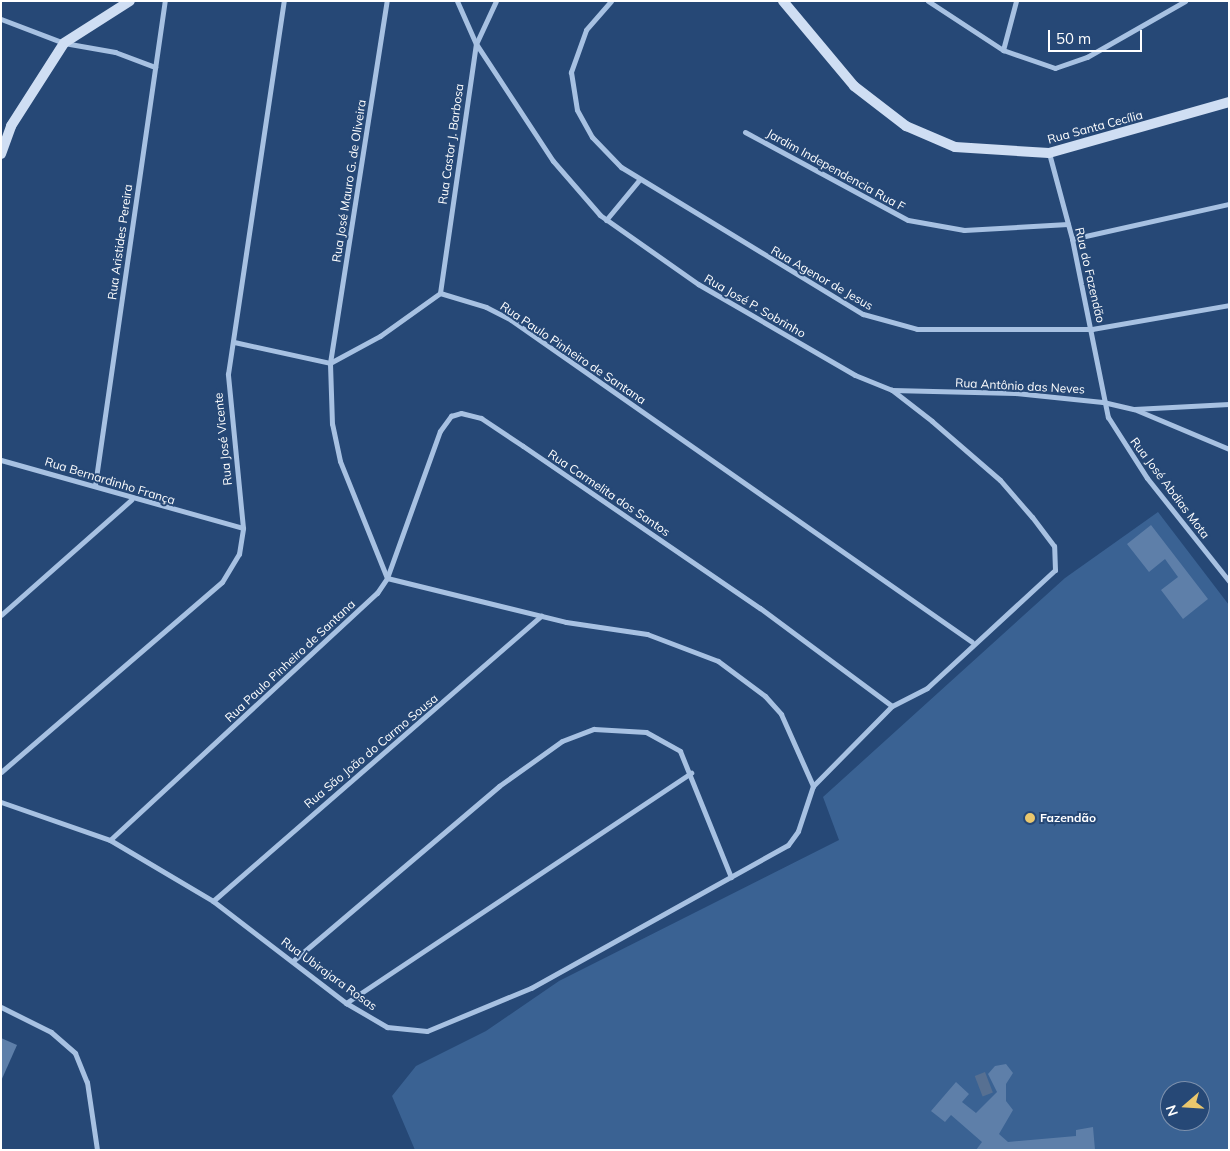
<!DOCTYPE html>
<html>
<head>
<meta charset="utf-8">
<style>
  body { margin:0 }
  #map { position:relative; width:1230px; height:1151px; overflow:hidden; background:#264876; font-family:Mulish,sans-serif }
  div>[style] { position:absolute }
  .green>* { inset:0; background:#3a6293 }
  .water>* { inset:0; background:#577092; transform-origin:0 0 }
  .building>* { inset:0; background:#5e7fa9 }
  .street>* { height:5px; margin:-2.5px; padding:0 2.5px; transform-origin:2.5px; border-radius:2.5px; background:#a7c1e2 }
  .secondary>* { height:10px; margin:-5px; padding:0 5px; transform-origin:5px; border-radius:5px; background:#cfdef3 }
  .dots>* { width:14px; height:14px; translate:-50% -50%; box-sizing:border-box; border:2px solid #264876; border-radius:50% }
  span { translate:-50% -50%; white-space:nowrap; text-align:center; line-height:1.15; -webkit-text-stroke:4px #264876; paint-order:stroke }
  .street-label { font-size:12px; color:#fff }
  .poi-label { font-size:12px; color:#fff; font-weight:700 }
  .left { translate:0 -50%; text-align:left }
  .frame { position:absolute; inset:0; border:2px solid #fff; pointer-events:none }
  .north { position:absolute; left:1160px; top:1081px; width:50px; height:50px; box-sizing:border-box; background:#264876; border:1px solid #7d91ad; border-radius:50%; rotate:251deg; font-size:14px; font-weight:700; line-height:20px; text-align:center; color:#fff }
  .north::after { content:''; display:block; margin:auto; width:18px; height:22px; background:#eac76d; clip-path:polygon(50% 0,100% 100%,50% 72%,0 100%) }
  .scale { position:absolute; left:1048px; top:30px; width:94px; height:22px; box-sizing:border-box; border:2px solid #fff; border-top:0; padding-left:6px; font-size:15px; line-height:18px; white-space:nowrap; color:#fff; -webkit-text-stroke:4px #264876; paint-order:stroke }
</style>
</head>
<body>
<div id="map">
  <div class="green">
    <div style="clip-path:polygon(evenodd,1158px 512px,1229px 605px,1229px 1150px,415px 1150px,392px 1096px,416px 1066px,486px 1031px,559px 981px,839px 840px,823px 797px,1065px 578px,1158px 512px,1170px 1091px,1200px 1091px,1200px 1121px,1170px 1121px,1170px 1091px)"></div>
  </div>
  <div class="water">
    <div style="left:985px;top:1072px;width:22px;height:11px;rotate:69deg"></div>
  </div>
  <div class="building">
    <div style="clip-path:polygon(1151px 525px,1208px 599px,1183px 619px,1161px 590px,1178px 577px,1165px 559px,1149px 572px,1127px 544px)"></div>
    <div style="clip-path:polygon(1px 1038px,17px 1045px,1px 1081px)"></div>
    <div style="clip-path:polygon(1006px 1064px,1013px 1073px,1006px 1084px,1006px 1101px,1013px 1110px,999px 1134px,1008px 1142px,1076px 1136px,1076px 1130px,1093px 1127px,1095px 1150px,976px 1150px,982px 1142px,951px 1115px,945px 1122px,931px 1111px,956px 1082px,969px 1094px,962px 1102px,976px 1113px,997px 1092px,988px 1074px,995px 1066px)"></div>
  </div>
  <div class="street">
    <div style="left:611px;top:1px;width:38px;rotate:131deg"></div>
    <div style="left:586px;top:30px;width:45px;rotate:109.7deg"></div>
    <div style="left:571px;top:72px;width:38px;rotate:81deg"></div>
    <div style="left:577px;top:110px;width:31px;rotate:61deg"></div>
    <div style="left:592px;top:137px;width:42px;rotate:46deg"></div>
    <div style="left:621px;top:167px;width:283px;rotate:31.3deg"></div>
    <div style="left:863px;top:314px;width:56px;rotate:15.5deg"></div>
    <div style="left:917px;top:329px;width:175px"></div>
    <div style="left:1092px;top:329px;width:139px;rotate:-9.9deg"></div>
    <div style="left:928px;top:1px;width:90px;rotate:33.2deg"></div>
    <div style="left:1003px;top:50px;width:55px;rotate:19.1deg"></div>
    <div style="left:1055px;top:68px;width:34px;rotate:-19deg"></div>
    <div style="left:1087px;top:57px;width:113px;rotate:-29.7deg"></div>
    <div style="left:1px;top:19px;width:67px;rotate:20.9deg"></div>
    <div style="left:64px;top:43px;width:52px;rotate:10deg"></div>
    <div style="left:115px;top:52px;width:43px;rotate:20.6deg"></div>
    <div style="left:1003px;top:50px;width:51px;rotate:-75.1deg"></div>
    <div style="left:745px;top:132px;width:185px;rotate:28.4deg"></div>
    <div style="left:908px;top:220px;width:57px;rotate:10.1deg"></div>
    <div style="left:964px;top:230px;width:104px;rotate:-3.3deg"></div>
    <div style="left:1049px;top:153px;width:89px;rotate:75deg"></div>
    <div style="left:1072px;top:239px;width:182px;rotate:78.6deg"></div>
    <div style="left:1108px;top:417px;width:72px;rotate:57.4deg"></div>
    <div style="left:1147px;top:478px;width:132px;rotate:51.5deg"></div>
    <div style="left:606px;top:220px;width:53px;rotate:-50.3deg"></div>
    <div style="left:1072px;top:239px;width:161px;rotate:-12.6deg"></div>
    <div style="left:440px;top:293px;width:48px;rotate:16.9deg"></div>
    <div style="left:486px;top:307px;width:28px;rotate:27deg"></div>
    <div style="left:511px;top:320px;width:562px;rotate:34.93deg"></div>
    <div style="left:440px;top:293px;width:252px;rotate:-81.8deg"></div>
    <div style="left:476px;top:44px;width:47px;rotate:-65.1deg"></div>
    <div style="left:234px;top:342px;width:98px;rotate:12.3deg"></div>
    <div style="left:330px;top:363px;width:57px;rotate:-28.4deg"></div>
    <div style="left:380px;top:336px;width:74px;rotate:-35.6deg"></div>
    <div style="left:892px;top:390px;width:123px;rotate:1.4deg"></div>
    <div style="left:1015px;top:393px;width:88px;rotate:5.8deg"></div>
    <div style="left:1103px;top:402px;width:32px;rotate:13deg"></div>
    <div style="left:1134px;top:409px;width:103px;rotate:22.8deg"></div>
    <div style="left:1134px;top:409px;width:95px;rotate:-3deg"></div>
    <div style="left:1px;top:460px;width:251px;rotate:15.7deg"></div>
    <div style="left:95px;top:485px;width:489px;rotate:-81.8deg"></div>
    <div style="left:387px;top:578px;width:126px;rotate:-111.9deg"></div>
    <div style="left:340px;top:461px;width:38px;rotate:-102deg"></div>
    <div style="left:332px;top:424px;width:61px;rotate:-91.9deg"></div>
    <div style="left:330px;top:363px;width:366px;rotate:-81.1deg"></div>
    <div style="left:387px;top:578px;width:184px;rotate:13.8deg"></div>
    <div style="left:566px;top:622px;width:82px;rotate:8.4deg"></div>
    <div style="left:647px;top:634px;width:76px;rotate:20.8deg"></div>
    <div style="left:718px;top:661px;width:59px;rotate:36.7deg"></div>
    <div style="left:765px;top:696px;width:24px;rotate:48deg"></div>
    <div style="left:781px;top:714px;width:79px;rotate:66deg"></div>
    <div style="left:1px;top:615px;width:174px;rotate:-41.5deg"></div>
    <div style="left:1px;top:772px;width:291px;rotate:-40.7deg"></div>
    <div style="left:222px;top:582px;width:33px;rotate:-59deg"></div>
    <div style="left:239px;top:554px;width:26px;rotate:-81deg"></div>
    <div style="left:243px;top:528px;width:155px;rotate:-95.6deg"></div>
    <div style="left:228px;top:374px;width:377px;rotate:-81.5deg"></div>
    <div style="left:1px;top:802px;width:115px;rotate:19.2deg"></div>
    <div style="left:110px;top:840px;width:120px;rotate:30.6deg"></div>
    <div style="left:213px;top:901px;width:168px;rotate:37.5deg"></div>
    <div style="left:346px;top:1003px;width:48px;rotate:30.3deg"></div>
    <div style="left:387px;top:1027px;width:40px;rotate:5.7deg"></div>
    <div style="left:427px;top:1031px;width:113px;rotate:-22.5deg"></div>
    <div style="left:531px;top:988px;width:294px;rotate:-29.1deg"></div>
    <div style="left:788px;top:845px;width:17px;rotate:-54deg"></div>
    <div style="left:798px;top:831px;width:47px;rotate:-71.6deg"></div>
    <div style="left:813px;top:786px;width:112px;rotate:-45.4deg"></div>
    <div style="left:892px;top:706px;width:39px;rotate:-27deg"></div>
    <div style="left:927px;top:688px;width:174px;rotate:-42.7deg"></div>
    <div style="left:1055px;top:570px;width:24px;rotate:-92deg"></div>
    <div style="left:1054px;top:546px;width:36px;rotate:-127deg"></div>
    <div style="left:1032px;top:517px;width:49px;rotate:-130.9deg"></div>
    <div style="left:1000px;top:480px;width:90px;rotate:-139.1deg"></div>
    <div style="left:932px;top:421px;width:51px;rotate:-142.2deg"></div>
    <div style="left:892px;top:390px;width:40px;rotate:-158deg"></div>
    <div style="left:855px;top:375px;width:181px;rotate:-149.9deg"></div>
    <div style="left:698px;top:284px;width:120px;rotate:-144.9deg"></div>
    <div style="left:600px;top:215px;width:72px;rotate:-131deg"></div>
    <div style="left:553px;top:161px;width:140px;rotate:-123.3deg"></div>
    <div style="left:476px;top:44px;width:47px;rotate:-113.8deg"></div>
    <div style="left:110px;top:840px;width:364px;rotate:-42.8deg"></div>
    <div style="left:377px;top:593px;width:18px;rotate:-56deg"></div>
    <div style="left:387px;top:578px;width:156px;rotate:-70.2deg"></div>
    <div style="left:440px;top:431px;width:19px;rotate:-54deg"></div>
    <div style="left:451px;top:416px;width:10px;rotate:-17deg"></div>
    <div style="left:461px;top:413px;width:21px;rotate:14deg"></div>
    <div style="left:481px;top:418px;width:50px;rotate:33.7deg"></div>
    <div style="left:523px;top:446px;width:287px;rotate:34.4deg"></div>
    <div style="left:760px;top:608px;width:164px;rotate:36.6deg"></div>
    <div style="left:213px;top:901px;width:435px;rotate:-41deg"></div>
    <div style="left:294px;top:960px;width:269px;rotate:-40.3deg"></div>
    <div style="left:499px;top:786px;width:77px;rotate:-35.5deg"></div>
    <div style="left:562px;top:741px;width:34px;rotate:-21deg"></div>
    <div style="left:594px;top:729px;width:52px;rotate:3.3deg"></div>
    <div style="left:646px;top:732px;width:39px;rotate:29deg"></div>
    <div style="left:680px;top:751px;width:136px;rotate:68deg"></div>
    <div style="left:346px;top:1003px;width:415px;rotate:-33.7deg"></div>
    <div style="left:1px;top:1007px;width:56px;rotate:26.6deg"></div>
    <div style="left:51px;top:1032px;width:32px;rotate:41deg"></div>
    <div style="left:75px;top:1053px;width:31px;rotate:68deg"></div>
    <div style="left:87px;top:1082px;width:69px;rotate:81.6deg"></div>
  </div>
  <div class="secondary">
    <div style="left:783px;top:1px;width:111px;rotate:50.1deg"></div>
    <div style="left:854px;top:86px;width:66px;rotate:37.6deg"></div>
    <div style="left:906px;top:126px;width:53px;rotate:23.2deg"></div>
    <div style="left:955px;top:147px;width:94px;rotate:3.7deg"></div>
    <div style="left:1049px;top:153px;width:187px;rotate:-15.8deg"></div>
    <div style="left:1px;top:154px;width:30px;rotate:-70deg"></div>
    <div style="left:11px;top:126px;width:98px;rotate:-57.4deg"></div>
    <div style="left:64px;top:43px;width:78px;rotate:-32.5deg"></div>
  </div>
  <div class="dots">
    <div style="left:1030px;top:818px;background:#eac76d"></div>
  </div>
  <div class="street-label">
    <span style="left:1095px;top:127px;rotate:-15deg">Rua Santa Cecília</span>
    <span style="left:451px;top:144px;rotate:-82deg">Rua Castor J. Barbosa</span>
    <span style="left:836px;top:170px;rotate:29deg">Jardim Independencia Rua F</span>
    <span style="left:349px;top:181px;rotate:-81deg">Rua José Mauro G. de Oliveira</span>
    <span style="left:120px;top:242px;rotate:-82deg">Rua Aristides Pereira</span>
    <span style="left:1090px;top:275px;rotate:77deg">Rua do Fazendão</span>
    <span style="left:822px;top:278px;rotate:30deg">Rua Agenor de Jesus</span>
    <span style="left:755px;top:306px;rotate:30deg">Rua José P. Sobrinho</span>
    <span style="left:573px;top:353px;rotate:34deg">Rua Paulo Pinheiro de Santana</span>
    <span style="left:1020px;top:386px;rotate:3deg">Rua Antônio das Neves</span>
    <span style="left:223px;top:439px;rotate:-96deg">Rua José Vicente</span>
    <span style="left:110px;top:481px;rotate:17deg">Rua Bernardinho França</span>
    <span style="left:1170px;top:488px;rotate:53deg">Rua José Abdias Mota</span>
    <span style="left:609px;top:493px;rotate:34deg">Rua Carmelita dos Santos</span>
    <span style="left:290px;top:661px;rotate:-43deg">Rua Paulo Pinheiro de Santana</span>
    <span style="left:371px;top:751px;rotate:-40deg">Rua São João do Carmo Sousa</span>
    <span style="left:329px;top:974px;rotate:36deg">Rua Ubirajara Rosas</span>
  </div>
  <div class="poi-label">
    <span class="left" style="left:1040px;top:818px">Fazendão</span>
  </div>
  <div class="frame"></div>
  <div class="north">N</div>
  <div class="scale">50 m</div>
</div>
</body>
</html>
